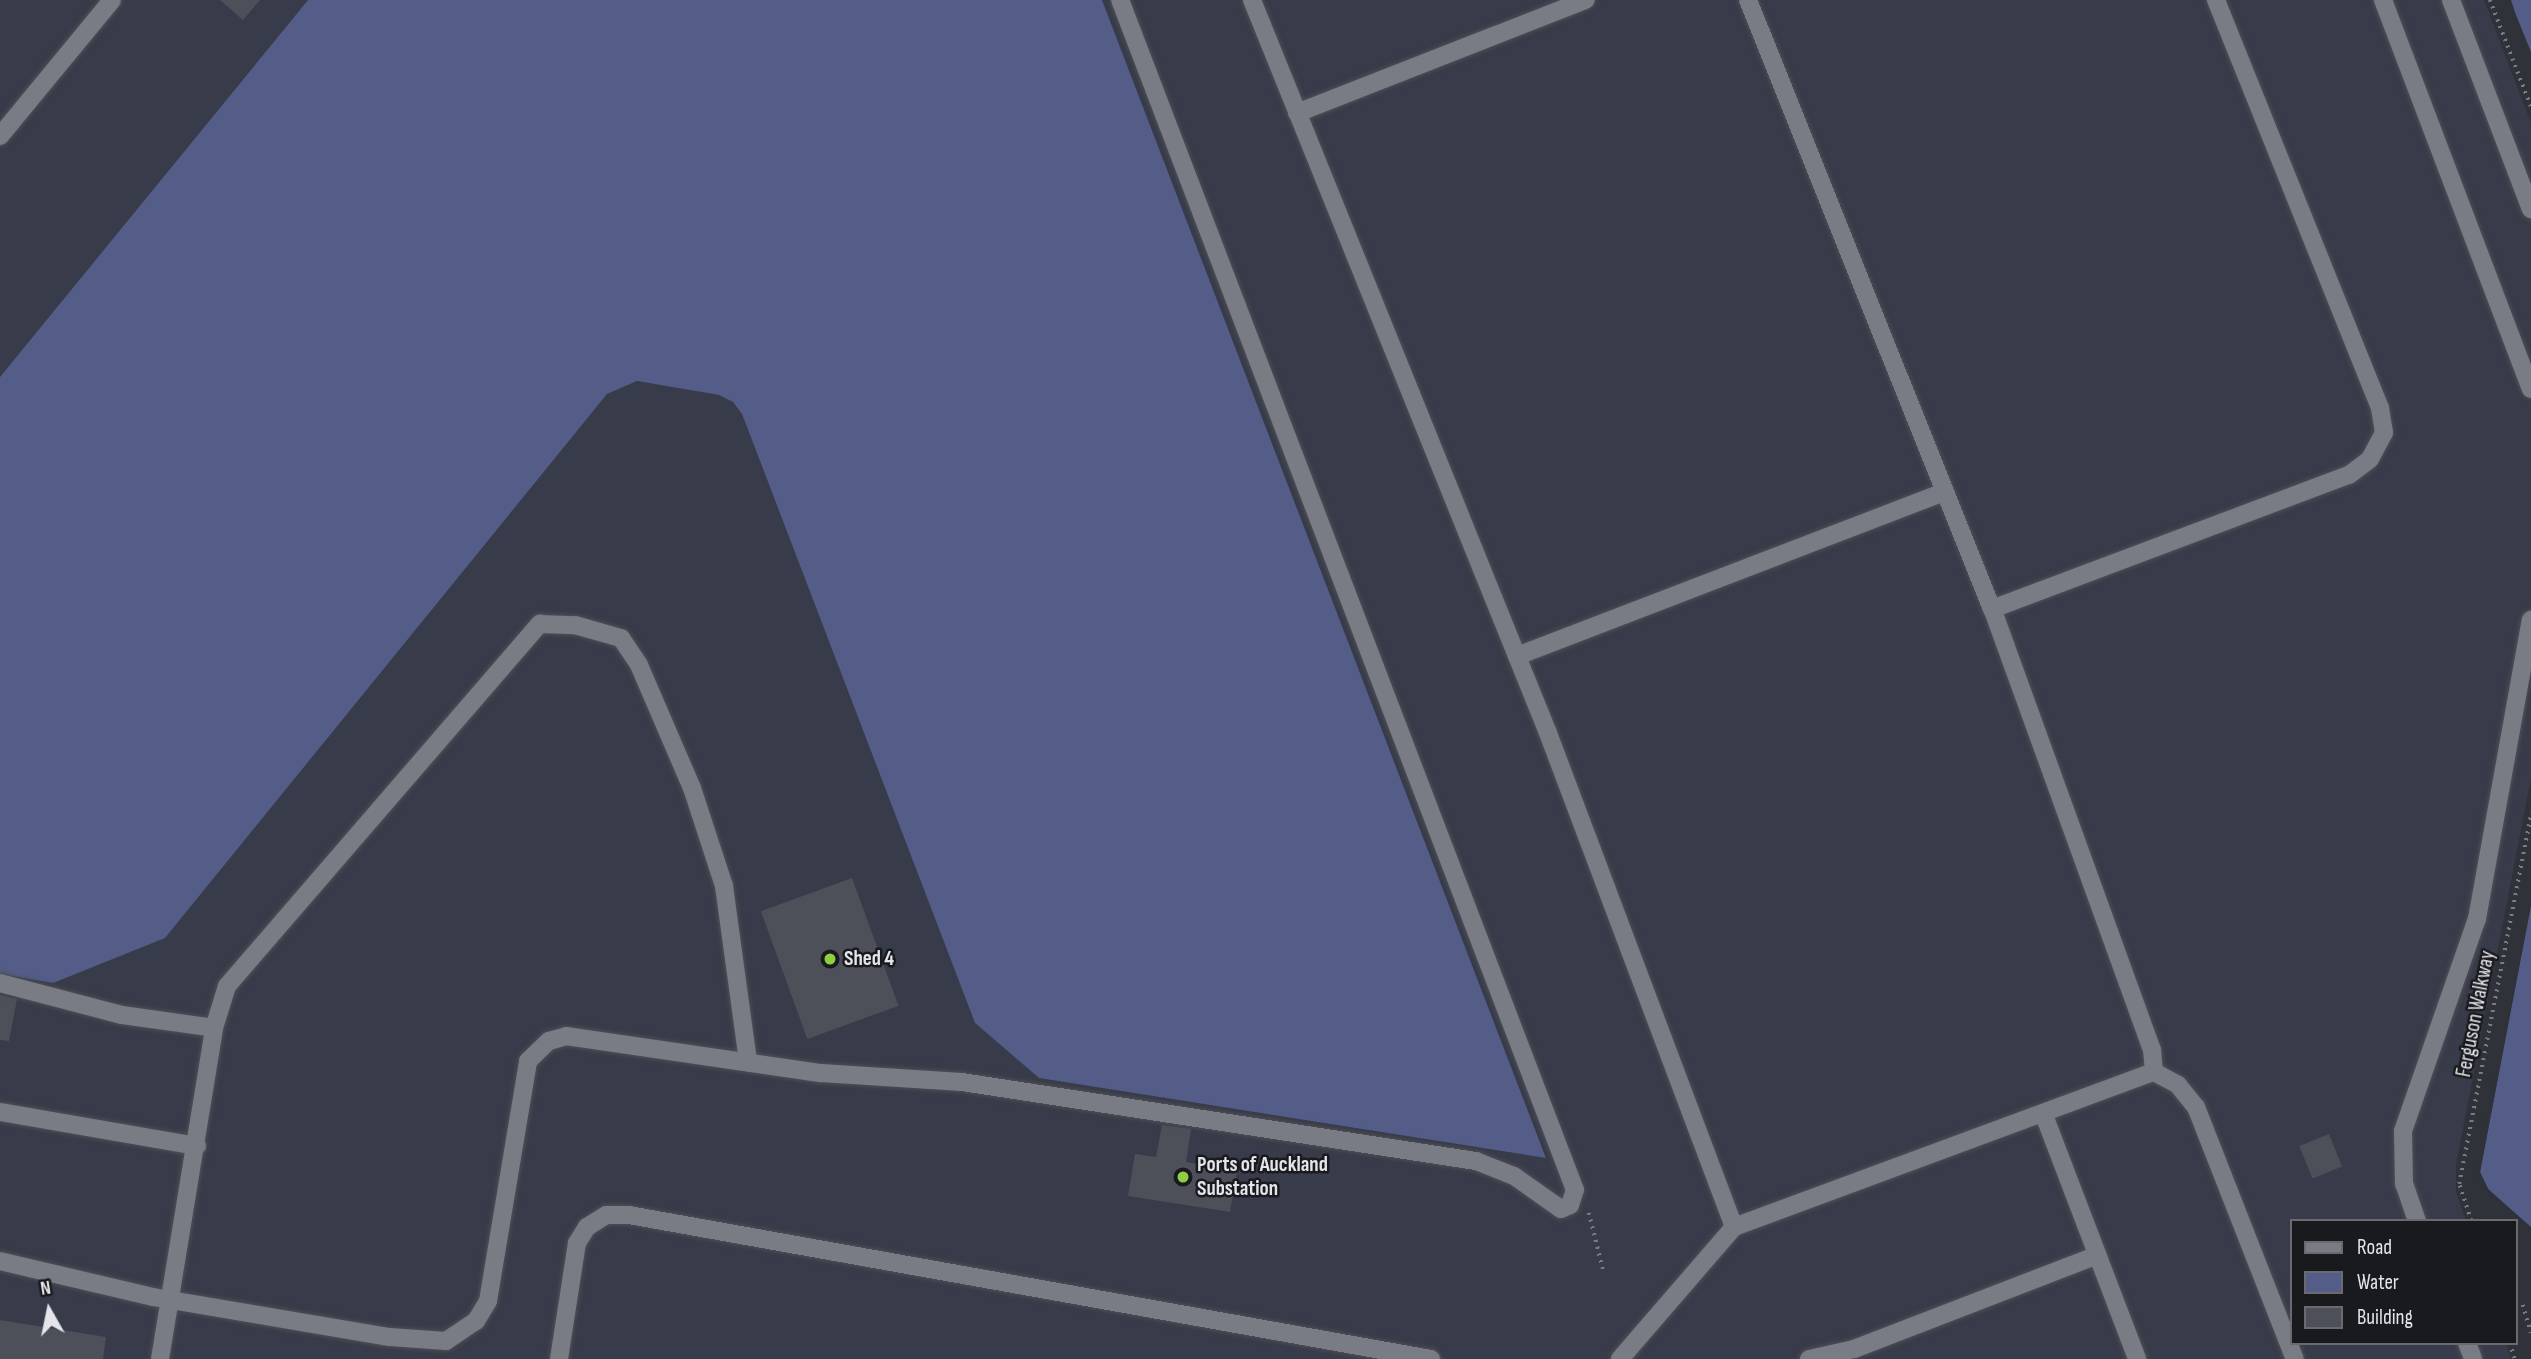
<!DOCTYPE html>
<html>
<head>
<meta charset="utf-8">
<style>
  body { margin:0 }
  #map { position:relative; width:2531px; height:1359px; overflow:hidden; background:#30323a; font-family:"Sofia Sans Condensed",sans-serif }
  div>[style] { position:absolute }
  .built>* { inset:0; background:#383b49 }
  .water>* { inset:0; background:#535d88 }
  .pier>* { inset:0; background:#30323a }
  .building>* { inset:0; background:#4e5059; transform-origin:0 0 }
  .path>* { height:3.5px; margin-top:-1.75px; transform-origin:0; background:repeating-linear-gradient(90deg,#7a7c83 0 2px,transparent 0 7px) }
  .roads { filter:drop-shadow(0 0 2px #4d4f55) drop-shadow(0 0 2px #4d4f55) }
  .minor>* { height:18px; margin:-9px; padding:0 9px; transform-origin:9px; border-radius:9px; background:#797b85 }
  .dots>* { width:19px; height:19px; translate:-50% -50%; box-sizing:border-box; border:4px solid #191a1e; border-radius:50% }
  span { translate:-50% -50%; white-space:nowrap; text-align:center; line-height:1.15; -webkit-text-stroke:5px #191a1e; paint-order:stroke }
  .poi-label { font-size:21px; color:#e3e5ea; font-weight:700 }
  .left { translate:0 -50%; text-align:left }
  .street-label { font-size:21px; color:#e3e5ea }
  .legend { position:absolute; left:2290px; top:1219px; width:228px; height:126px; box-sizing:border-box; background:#191a1e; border:2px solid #6a6b70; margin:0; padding:9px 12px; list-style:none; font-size:21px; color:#e3e5ea }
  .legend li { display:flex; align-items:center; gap:14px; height:35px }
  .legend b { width:35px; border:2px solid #6a6b70 }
  .north { position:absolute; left:14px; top:1275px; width:70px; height:70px; -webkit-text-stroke:5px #191a1e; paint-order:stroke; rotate:351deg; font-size:19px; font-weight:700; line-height:28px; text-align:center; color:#e3e5ea }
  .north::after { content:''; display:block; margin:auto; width:24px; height:32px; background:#e3e5ea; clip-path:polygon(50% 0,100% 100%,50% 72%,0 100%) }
</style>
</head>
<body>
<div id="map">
  <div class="built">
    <div style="clip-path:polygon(0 0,308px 0,0 377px)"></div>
    <div style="clip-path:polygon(1102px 0,2484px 0,2531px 123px,2531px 778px,2456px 1165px,2456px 1191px,2466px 1221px,2291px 1221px,2291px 1343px,2506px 1343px,2511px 1359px,0 1359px,0 974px,53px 983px,607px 394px,637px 381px,719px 395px,733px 402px,742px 414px,975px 1023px,1039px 1078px,1546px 1157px)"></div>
  </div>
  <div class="water">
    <div style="clip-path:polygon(308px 0,1102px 0,1546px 1158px,1039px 1078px,975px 1023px,742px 414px,733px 402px,719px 395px,637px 381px,607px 394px,165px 938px,53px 983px,0 974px,0 377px)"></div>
    <div style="clip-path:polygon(2511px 0,2531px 0,2531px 52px,2516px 15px)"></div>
    <div style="clip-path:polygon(2531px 906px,2531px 1227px,2488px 1189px,2480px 1172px)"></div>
  </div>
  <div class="pier">
    <div style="clip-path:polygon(2531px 902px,2480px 1172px,2488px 1189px,2531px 1230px,2485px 1192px,2476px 1172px)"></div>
  </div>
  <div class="building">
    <div style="clip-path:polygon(220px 0,260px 0,243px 20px)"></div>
    <div style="left:852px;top:878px;width:136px;height:97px;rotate:70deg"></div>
    <div style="clip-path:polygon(0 995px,17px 999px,9px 1041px,0 1040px)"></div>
    <div style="clip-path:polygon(1162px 1125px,1191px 1129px,1186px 1162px,1237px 1171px,1230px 1212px,1128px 1196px,1135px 1154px,1156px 1157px)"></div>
    <div style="left:2329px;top:1134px;width:35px;height:32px;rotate:68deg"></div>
    <div style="clip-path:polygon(0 1320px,106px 1337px,103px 1359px,0 1359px)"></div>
  </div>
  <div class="path">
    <div style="left:2490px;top:0;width:114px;rotate:68.9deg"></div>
    <div style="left:1589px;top:1213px;width:58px;rotate:76deg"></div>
    <div style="left:2471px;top:1221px;width:39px;rotate:-108deg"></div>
    <div style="left:2459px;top:1184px;width:378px;rotate:-79deg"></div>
    <div style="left:2523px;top:1305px;width:29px;rotate:74deg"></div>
    <div style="left:2510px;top:1343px;width:17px;rotate:73deg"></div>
  </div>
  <div class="roads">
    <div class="minor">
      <div style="left:1252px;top:0;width:791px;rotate:68.01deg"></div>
      <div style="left:1548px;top:733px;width:528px;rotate:69.37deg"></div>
      <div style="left:1748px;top:0;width:656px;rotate:68.17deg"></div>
      <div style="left:2383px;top:0;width:416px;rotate:69.2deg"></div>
      <div style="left:2451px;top:0;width:224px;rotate:69.1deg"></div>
      <div style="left:1297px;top:113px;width:310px;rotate:-21.4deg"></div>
      <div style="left:0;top:136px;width:176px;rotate:-50.5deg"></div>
      <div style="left:1517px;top:656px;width:458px;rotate:-21deg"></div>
      <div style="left:0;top:983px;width:126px;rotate:14.7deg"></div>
      <div style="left:122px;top:1015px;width:93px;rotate:8deg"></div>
      <div style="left:2154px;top:1072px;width:27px;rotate:28deg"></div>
      <div style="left:2178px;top:1085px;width:28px;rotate:51deg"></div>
      <div style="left:2196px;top:1107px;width:271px;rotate:68.6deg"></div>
      <div style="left:0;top:1112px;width:200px;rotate:9.8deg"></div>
      <div style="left:2044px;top:1115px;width:261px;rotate:69.1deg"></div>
      <div style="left:2417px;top:1221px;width:39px;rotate:-109deg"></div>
      <div style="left:2404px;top:1184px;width:53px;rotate:-91.1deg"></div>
      <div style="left:2403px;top:1131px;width:225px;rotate:-70.8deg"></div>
      <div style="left:2477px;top:919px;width:304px;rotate:-79.8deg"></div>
      <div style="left:0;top:1261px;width:157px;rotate:13.2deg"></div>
      <div style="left:153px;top:1297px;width:240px;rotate:9.6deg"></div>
      <div style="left:390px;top:1337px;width:56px;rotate:4.1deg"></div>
      <div style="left:446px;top:1341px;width:36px;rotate:-34deg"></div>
      <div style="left:476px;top:1321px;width:23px;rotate:-59deg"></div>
      <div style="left:488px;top:1301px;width:243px;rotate:-80.5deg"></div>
      <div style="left:528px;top:1061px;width:29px;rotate:-44deg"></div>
      <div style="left:549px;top:1041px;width:18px;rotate:-16deg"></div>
      <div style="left:566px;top:1036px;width:258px;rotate:8.3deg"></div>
      <div style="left:821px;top:1073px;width:141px;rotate:3.7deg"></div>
      <div style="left:962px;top:1082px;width:520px;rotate:8.74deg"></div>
      <div style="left:1476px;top:1161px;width:41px;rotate:21.5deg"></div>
      <div style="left:1514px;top:1176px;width:57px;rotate:35.1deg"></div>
      <div style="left:1561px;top:1209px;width:10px;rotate:-24deg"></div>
      <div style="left:1570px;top:1205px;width:16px;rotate:-72deg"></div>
      <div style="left:1575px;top:1190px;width:1274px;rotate:-110.92deg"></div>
      <div style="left:2467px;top:1343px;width:17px;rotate:69deg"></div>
      <div style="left:160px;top:1359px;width:335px;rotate:-80.7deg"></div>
      <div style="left:214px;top:1028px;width:44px;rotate:-72.8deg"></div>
      <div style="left:227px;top:986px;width:479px;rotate:-49.2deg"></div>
      <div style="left:540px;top:624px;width:35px;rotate:2deg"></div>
      <div style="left:575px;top:625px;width:48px;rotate:15.8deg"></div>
      <div style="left:621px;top:638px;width:32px;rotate:56deg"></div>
      <div style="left:639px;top:665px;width:134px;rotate:66.7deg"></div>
      <div style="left:692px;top:788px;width:103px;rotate:71.9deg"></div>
      <div style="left:724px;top:886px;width:178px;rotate:82.2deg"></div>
      <div style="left:559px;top:1359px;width:117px;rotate:-81.2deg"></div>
      <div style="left:577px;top:1243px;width:19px;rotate:-58deg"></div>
      <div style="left:587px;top:1227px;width:22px;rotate:-32deg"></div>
      <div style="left:606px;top:1215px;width:23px"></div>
      <div style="left:629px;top:1215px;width:815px;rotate:10.18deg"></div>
      <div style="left:1620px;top:1359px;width:174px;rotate:-49.2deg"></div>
      <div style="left:1734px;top:1227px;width:448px;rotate:-20.3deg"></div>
      <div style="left:2154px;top:1072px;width:22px;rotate:-95deg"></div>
      <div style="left:2152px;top:1050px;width:469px;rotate:-109.9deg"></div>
      <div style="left:1992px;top:609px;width:381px;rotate:-20.6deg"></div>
      <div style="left:2349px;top:475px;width:26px;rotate:-37deg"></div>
      <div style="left:2370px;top:459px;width:30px;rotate:-62deg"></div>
      <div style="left:2384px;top:433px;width:25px;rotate:-99deg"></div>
      <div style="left:2380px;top:408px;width:440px;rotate:-111.9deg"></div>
      <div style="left:1809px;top:1359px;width:46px;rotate:-12.5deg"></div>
      <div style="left:1854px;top:1349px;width:261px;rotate:-21.1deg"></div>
    </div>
  </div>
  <div class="dots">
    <div style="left:830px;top:959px;background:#8ece43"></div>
    <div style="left:1183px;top:1177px;background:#8ece43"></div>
  </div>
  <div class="poi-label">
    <span class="left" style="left:844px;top:959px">Shed 4</span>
    <span class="left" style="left:1197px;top:1177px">Ports of Auckland<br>Substation</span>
  </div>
  <div class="street-label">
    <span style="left:2476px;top:1014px;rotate:-79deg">Ferguson Walkway</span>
  </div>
  <ul class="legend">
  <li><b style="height:9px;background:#797b85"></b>Road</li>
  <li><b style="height:19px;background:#535d88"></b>Water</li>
  <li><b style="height:19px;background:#4e5059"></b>Building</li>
  </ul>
  <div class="north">N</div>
</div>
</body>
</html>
